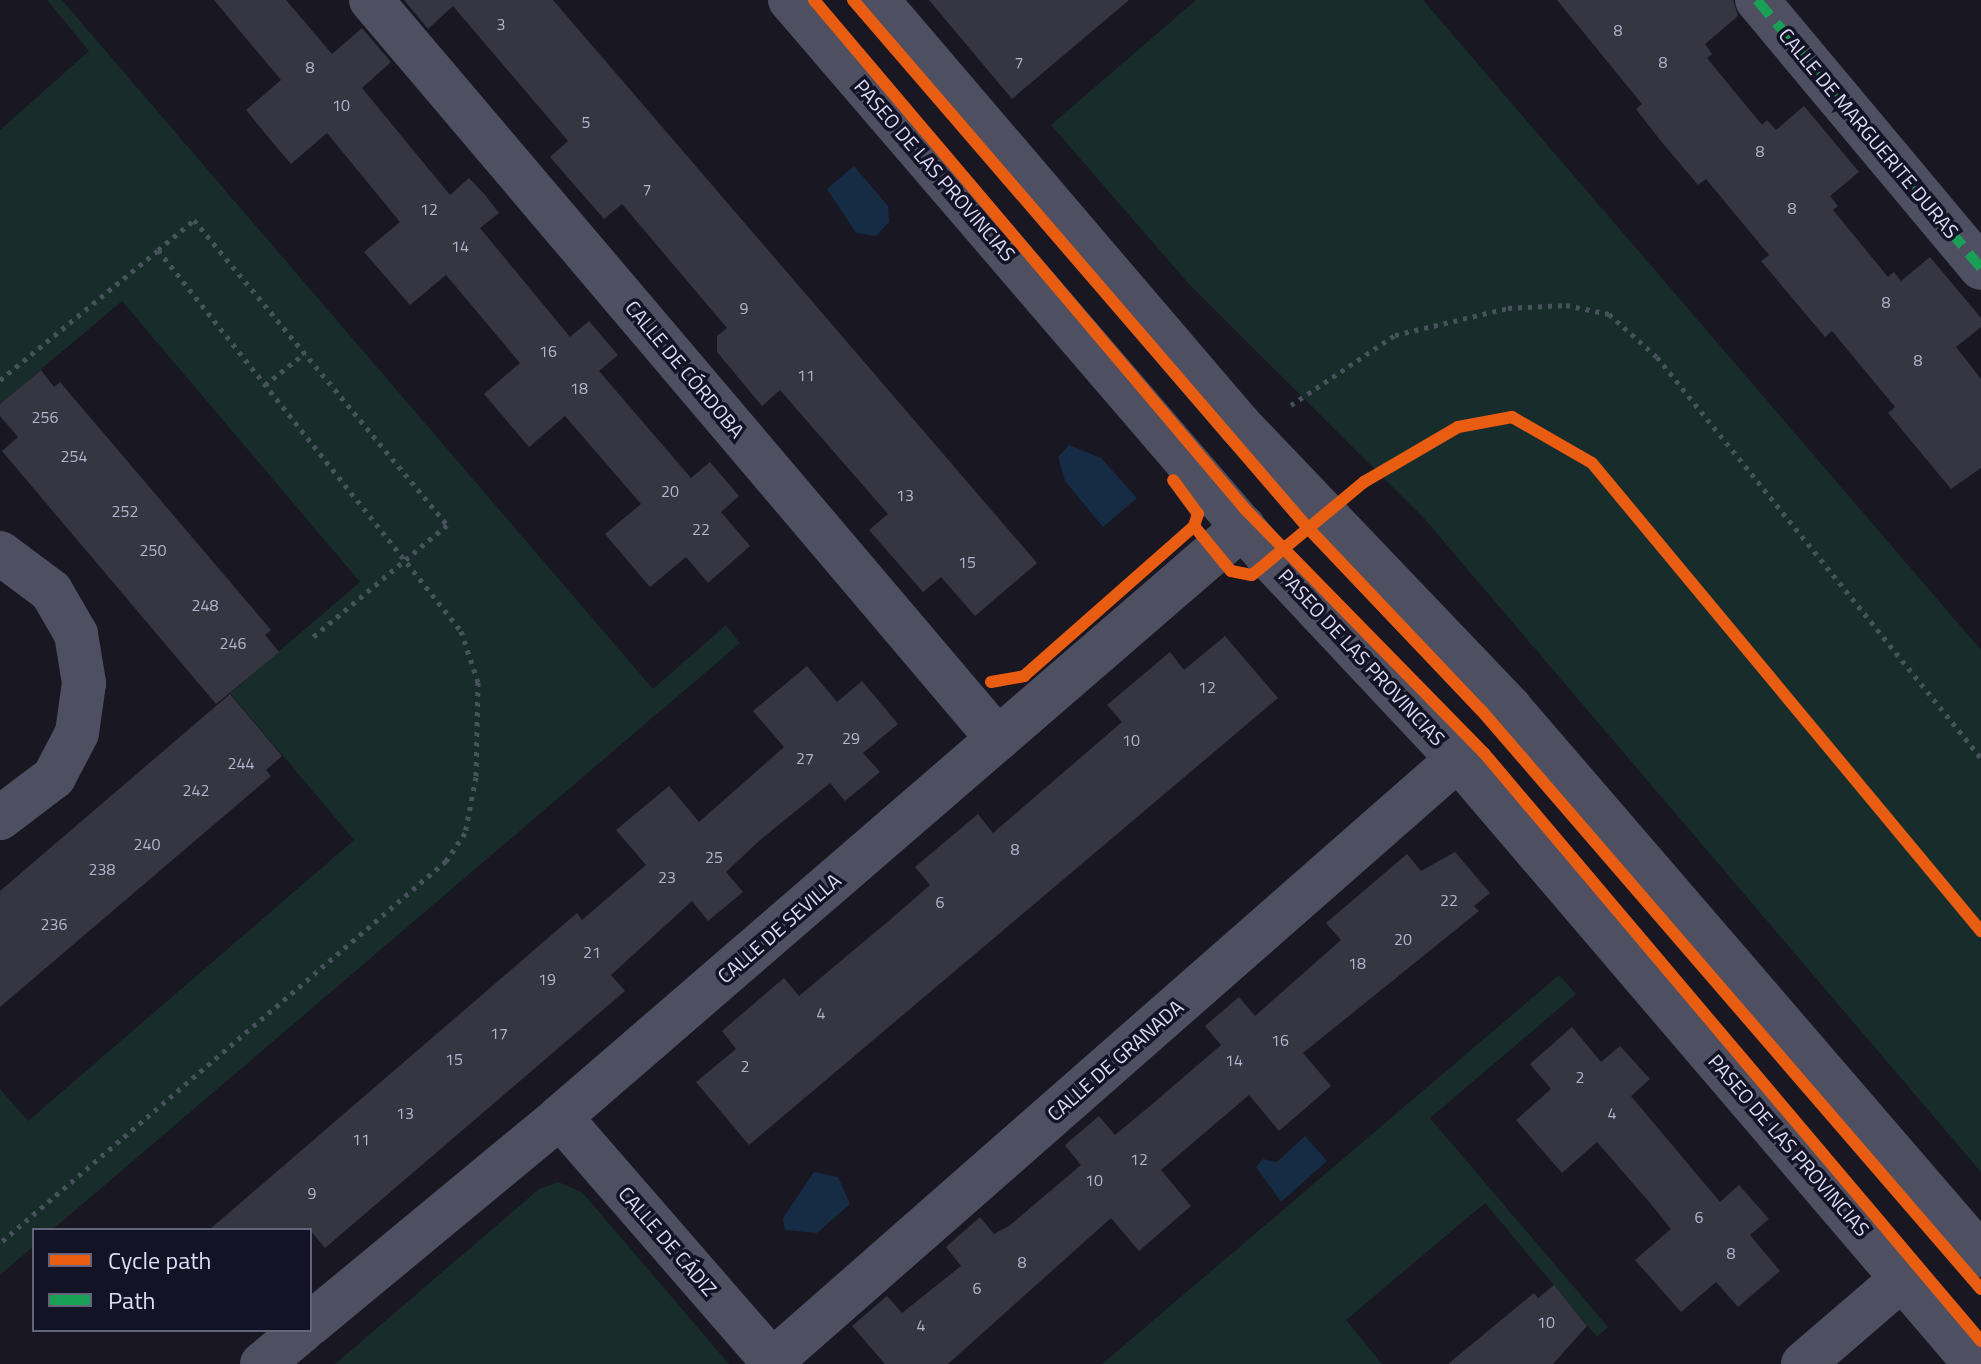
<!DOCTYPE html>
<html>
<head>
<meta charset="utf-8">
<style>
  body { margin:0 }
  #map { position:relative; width:1981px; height:1364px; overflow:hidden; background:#181722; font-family:"Titillium Web",sans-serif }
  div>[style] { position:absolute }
  .green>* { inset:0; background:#172c2b }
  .water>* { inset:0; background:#162c44 }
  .building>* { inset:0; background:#363643 }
  .path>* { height:5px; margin-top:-2.5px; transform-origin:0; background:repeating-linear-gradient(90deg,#47525c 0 4px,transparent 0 10px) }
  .minor>* { height:44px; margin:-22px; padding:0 22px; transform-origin:22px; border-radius:22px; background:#4e4f61 }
  .quiet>* { height:10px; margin-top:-5px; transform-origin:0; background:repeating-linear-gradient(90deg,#1a9f57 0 20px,transparent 0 30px) }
  .cycleway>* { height:12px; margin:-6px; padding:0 6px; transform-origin:6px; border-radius:6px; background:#e95d12 }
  span { translate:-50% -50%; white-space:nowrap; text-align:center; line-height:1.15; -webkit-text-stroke:7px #141326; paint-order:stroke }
  .number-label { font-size:16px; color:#b3b3cc }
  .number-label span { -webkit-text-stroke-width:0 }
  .street-label { font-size:20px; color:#ddddfa }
  .legend { position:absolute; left:32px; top:1228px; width:280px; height:104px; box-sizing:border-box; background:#141326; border:2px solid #64647b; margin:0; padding:10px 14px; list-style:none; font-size:24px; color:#ddddfa }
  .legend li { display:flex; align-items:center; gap:16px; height:40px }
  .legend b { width:40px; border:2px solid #64647b }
</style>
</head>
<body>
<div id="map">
  <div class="green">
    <div style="clip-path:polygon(47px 0,62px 0,653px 689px,726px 625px,740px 643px,52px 1230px,34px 1230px,34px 1246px,0 1275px,0 1089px,28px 1121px,354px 840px,230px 693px,360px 582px,122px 301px,0 404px,0 130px,89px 51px)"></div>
    <div style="clip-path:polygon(1196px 0,1423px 0,1981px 650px,1981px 1172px,1422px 516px,1188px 283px,1051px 125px)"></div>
    <div style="clip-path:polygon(1559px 975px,1576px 994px,1430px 1118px,1608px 1327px,1597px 1337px,1485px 1203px,1346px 1320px,1382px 1364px,1102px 1364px)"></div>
    <div style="clip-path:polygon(558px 1182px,582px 1192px,729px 1364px,335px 1364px,539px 1189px)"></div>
  </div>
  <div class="water">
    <div style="clip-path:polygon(854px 166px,888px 206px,889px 222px,876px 236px,856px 233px,827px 189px)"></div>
    <div style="clip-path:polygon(1069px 445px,1101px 458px,1137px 498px,1103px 527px,1065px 481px,1058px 457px)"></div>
    <div style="clip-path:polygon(1305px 1136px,1327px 1161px,1281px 1202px,1256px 1167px,1263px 1159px,1277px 1162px)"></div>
    <div style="clip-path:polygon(814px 1172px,838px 1177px,850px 1204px,817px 1233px,785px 1230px,783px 1218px)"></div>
  </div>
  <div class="building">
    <div style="clip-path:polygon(214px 0,286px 0,332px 54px,362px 28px,391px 62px,362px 88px,450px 195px,469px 178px,485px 195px,499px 213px,480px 228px,570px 337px,589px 321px,618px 355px,599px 371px,691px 478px,710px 462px,739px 496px,721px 512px,750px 546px,708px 583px,686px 557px,650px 587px,605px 534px,641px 504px,565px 416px,529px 447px,484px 394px,520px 363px,446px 275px,410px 305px,364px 252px,400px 222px,327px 133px,291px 164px,268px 137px,246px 110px,281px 80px)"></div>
    <div style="clip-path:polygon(404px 0,553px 0,1037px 563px,975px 616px,941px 577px,923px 592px,869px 530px,888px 514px,780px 390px,762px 406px,717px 352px,717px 336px,727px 328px,622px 204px,604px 219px,550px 157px,568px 141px,453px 6px,428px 29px)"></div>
    <div style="clip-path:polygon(929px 0,1129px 0,1012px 99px)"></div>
    <div style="clip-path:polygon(1557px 0,1733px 0,1738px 16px,1705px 44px,1712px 54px,1707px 58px,1762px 125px,1767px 120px,1776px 130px,1804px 106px,1859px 172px,1830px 196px,1838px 206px,1833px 210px,1888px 277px,1894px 272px,1901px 281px,1930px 257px,1981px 318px,1981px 327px,1956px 347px,1981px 379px,1981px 468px,1951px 489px,1888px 413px,1895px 407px,1832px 331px,1825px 337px,1761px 261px,1769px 255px,1706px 179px,1698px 185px,1660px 140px,1636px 109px,1642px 104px)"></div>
    <div style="clip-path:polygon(41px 370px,54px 387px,60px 382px,271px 630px,265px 635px,279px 652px,216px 704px,2px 451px,18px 437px,0 416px,0 404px)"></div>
    <div style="clip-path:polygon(1225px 636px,1278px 698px,749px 1145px,696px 1082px,736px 1049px,722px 1031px,784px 978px,799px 996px,891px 919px,930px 885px,915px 867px,978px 814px,993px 833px,1122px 722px,1107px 705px,1170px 652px,1184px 670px)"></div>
    <div style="clip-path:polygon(807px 666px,837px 702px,862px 681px,898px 724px,863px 753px,880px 772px,845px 801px,830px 783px,759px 841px,726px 872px,743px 892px,708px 921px,692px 901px,611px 975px,625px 991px,325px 1248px,310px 1230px,209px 1230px,577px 913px,582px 920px,646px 865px,616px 830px,669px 786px,699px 822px,784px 747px,753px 711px)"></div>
    <div style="clip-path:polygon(230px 694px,282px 756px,266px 770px,271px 776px,0 1007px,0 891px)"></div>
    <div style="clip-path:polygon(1455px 852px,1490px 893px,1474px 906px,1479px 911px,1303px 1053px,1331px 1086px,1279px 1131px,1249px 1095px,1161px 1170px,1191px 1206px,1139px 1251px,1111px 1218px,948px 1364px,885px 1364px,852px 1326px,887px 1296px,902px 1313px,961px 1266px,946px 1247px,980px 1217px,994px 1234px,1009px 1226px,1081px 1165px,1065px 1145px,1099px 1116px,1115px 1135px,1150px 1106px,1221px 1045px,1205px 1026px,1239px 997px,1255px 1016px,1341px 940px,1326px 923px,1407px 854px,1421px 871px)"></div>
    <div style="clip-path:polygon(1572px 1027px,1601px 1062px,1620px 1046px,1650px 1079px,1631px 1096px,1720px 1202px,1739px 1185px,1769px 1219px,1750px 1235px,1780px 1271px,1738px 1307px,1716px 1282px,1681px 1312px,1635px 1260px,1671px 1229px,1650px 1203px,1597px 1142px,1562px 1173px,1516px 1120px,1551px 1089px,1530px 1064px)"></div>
    <div style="clip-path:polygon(1554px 1285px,1587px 1326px,1553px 1364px,1448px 1364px,1534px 1293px,1538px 1298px)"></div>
  </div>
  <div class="path">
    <div style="left:158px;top:250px;width:47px;rotate:-39.8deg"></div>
    <div style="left:194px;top:220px;width:396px;rotate:50.3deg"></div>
    <div style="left:447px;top:525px;width:175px;rotate:140.1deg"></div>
    <div style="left:0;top:380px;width:205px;rotate:-39.4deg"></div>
    <div style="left:158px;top:250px;width:487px;rotate:51.5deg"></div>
    <div style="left:461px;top:631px;width:54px;rotate:71.6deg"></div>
    <div style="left:478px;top:682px;width:95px;rotate:91.2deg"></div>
    <div style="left:476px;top:777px;width:57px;rotate:101.1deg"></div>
    <div style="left:465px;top:833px;width:34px;rotate:124deg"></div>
    <div style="left:446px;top:861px;width:587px;rotate:139.42deg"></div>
    <div style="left:265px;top:385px;width:51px;rotate:-38.7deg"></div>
    <div style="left:1291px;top:405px;width:125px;rotate:-33.9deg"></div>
    <div style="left:1395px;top:335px;width:116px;rotate:-13.4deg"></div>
    <div style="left:1508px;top:308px;width:58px;rotate:-3deg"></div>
    <div style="left:1566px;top:305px;width:44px;rotate:11.8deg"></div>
    <div style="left:1609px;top:314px;width:64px;rotate:41.9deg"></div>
    <div style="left:1657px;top:357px;width:516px;rotate:51.06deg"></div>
  </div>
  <div class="minor">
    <div style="left:371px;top:0;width:969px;rotate:49.69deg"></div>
    <div style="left:790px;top:0;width:738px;rotate:49.34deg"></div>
    <div style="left:1271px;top:560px;width:273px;rotate:46.8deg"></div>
    <div style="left:1458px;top:759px;width:796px;rotate:49.48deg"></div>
    <div style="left:877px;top:0;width:559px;rotate:49.5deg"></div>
    <div style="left:1240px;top:425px;width:391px;rotate:46.3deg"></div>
    <div style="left:1510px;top:708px;width:722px;rotate:49.27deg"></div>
    <div style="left:1757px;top:0;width:349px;rotate:50.1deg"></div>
    <div style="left:0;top:553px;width:64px;rotate:36.7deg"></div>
    <div style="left:51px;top:591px;width:50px;rotate:59.8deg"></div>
    <div style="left:76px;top:634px;width:50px;rotate:80.7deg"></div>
    <div style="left:84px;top:683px;width:50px;rotate:98deg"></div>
    <div style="left:77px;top:733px;width:50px;rotate:117.6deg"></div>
    <div style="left:54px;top:777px;width:68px;rotate:142.8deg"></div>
    <div style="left:560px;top:1117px;width:327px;rotate:49deg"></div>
    <div style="left:310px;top:1324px;width:325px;rotate:-39.6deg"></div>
    <div style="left:560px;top:1117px;width:903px;rotate:-40.82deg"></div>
    <div style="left:772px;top:1361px;width:913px;rotate:-41.27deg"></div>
    <div style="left:262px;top:1364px;width:53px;rotate:-39.7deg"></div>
    <div style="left:1803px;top:1364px;width:132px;rotate:-40.7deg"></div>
  </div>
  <div class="quiet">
    <div style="left:1757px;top:0;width:349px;rotate:50.1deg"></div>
  </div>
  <div class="cycleway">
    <div style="left:814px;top:0;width:667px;rotate:49.74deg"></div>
    <div style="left:1245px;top:509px;width:342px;rotate:45.6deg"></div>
    <div style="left:1484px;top:753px;width:770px;rotate:49.79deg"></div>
    <div style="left:853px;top:0;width:697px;rotate:49.25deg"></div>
    <div style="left:1308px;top:528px;width:251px;rotate:46.5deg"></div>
    <div style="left:1481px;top:710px;width:765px;rotate:49.19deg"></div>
    <div style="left:1194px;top:526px;width:58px;rotate:50.6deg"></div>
    <div style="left:1231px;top:571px;width:21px;rotate:11deg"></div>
    <div style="left:1252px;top:575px;width:146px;rotate:-39.7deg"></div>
    <div style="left:1364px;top:482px;width:109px;rotate:-30.3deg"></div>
    <div style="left:1458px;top:427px;width:55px;rotate:-10.5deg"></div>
    <div style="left:1512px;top:417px;width:92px;rotate:29.9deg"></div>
    <div style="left:1592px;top:463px;width:609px;rotate:50.27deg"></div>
    <div style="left:991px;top:682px;width:34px;rotate:-10deg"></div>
    <div style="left:1024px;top:676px;width:227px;rotate:-41.4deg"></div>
    <div style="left:1194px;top:526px;width:13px;rotate:-72deg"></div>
    <div style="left:1198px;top:514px;width:42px;rotate:-126.3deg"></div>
  </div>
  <div class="number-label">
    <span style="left:501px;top:24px">3</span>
    <span style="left:1618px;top:30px">8</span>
    <span style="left:1019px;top:62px">7</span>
    <span style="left:1663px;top:62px">8</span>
    <span style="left:310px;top:67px">8</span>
    <span style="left:341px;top:105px">10</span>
    <span style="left:586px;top:122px">5</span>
    <span style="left:1760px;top:151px">8</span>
    <span style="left:647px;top:189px">7</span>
    <span style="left:1792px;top:208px">8</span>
    <span style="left:429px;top:209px">12</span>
    <span style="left:460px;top:246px">14</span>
    <span style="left:1886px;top:302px">8</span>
    <span style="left:744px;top:308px">9</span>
    <span style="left:548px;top:351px">16</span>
    <span style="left:1918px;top:360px">8</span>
    <span style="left:806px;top:375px">11</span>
    <span style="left:579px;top:388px">18</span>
    <span style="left:45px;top:417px">256</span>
    <span style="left:74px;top:456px">254</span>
    <span style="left:670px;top:491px">20</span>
    <span style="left:905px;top:495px">13</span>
    <span style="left:125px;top:511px">252</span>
    <span style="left:701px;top:529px">22</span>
    <span style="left:153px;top:550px">250</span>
    <span style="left:967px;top:562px">15</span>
    <span style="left:205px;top:605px">248</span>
    <span style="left:233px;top:643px">246</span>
    <span style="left:1207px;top:687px">12</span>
    <span style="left:851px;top:738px">29</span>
    <span style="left:1131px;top:740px">10</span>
    <span style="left:805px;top:758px">27</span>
    <span style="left:241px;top:763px">244</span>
    <span style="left:196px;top:790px">242</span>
    <span style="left:147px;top:844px">240</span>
    <span style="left:1015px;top:849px">8</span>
    <span style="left:714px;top:857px">25</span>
    <span style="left:102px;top:869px">238</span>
    <span style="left:667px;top:877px">23</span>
    <span style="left:1449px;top:900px">22</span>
    <span style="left:940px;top:902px">6</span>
    <span style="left:54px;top:924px">236</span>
    <span style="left:1403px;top:939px">20</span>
    <span style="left:592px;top:952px">21</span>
    <span style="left:1357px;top:963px">18</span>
    <span style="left:547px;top:979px">19</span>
    <span style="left:821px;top:1013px">4</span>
    <span style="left:499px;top:1033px">17</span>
    <span style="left:1280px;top:1040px">16</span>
    <span style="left:454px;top:1059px">15</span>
    <span style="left:1234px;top:1060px">14</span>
    <span style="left:745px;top:1066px">2</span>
    <span style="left:1580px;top:1077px">2</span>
    <span style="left:405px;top:1113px">13</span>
    <span style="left:1612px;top:1113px">4</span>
    <span style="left:361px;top:1139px">11</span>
    <span style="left:1139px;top:1159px">12</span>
    <span style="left:1094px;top:1180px">10</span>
    <span style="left:312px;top:1193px">9</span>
    <span style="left:1699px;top:1217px">6</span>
    <span style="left:1731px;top:1253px">8</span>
    <span style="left:1022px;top:1262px">8</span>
    <span style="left:977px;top:1288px">6</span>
    <span style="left:1546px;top:1322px">10</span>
    <span style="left:921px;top:1325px">4</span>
  </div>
  <div class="street-label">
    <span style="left:1869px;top:133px;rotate:50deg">CALLE DE MARGUERITE DURAS</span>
    <span style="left:935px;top:170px;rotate:49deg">PASEO DE LAS PROVINCIAS</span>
    <span style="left:685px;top:369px;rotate:50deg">CALLE DE CÓRDOBA</span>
    <span style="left:1362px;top:657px;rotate:47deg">PASEO DE LAS PROVINCIAS</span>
    <span style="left:779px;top:928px;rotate:-41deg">CALLE DE SEVILLA</span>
    <span style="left:1115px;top:1060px;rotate:-41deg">CALLE DE GRANADA</span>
    <span style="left:1789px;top:1145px;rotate:49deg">PASEO DE LAS PROVINCIAS</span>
    <span style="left:668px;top:1241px;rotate:49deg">CALLE DE CÁDIZ</span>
  </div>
  <ul class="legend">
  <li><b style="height:10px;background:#e95d12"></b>Cycle path</li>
  <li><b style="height:10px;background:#1a9f57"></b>Path</li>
  </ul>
</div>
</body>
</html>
